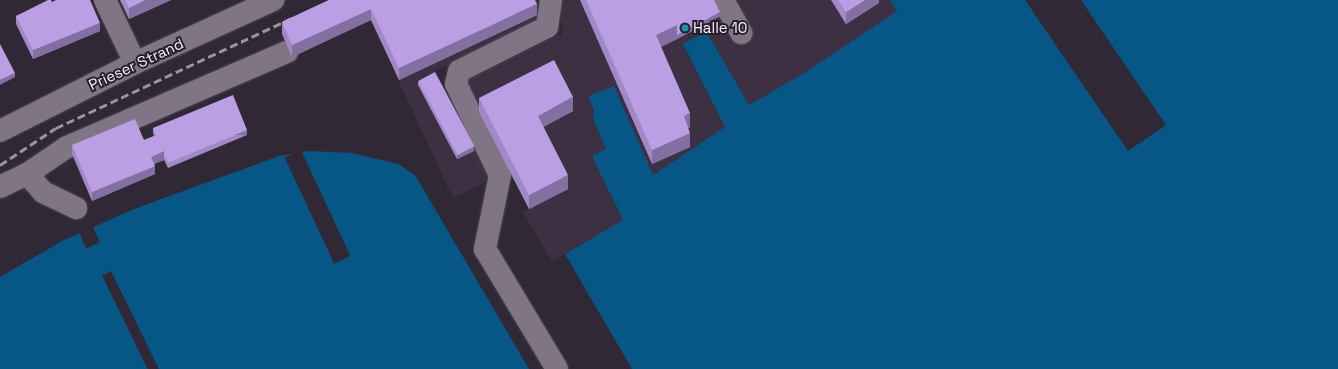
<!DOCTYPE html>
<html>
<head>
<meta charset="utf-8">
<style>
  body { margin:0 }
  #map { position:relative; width:1338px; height:369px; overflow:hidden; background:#312835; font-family:"Space Grotesk",sans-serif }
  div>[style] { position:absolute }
  .built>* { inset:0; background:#3d3042 }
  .water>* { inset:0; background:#075786 }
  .pier>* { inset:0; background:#312835; transform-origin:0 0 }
  .roads { filter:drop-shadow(0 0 1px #4e4752) drop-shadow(0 0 1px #4e4752) }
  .minor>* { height:22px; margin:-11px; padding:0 11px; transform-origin:11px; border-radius:11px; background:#807584 }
  .rail>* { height:3px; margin-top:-1.5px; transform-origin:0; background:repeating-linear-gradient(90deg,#9c949f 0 8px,transparent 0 12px) }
  .wall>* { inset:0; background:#a189c5 }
  .shaded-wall>* { inset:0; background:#836fa0; transform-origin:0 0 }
  .building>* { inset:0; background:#bb9fe5; transform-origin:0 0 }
  .dots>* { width:11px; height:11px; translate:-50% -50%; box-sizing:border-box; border:2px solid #271f2b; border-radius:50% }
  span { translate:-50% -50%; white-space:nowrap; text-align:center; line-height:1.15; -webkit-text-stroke:4px #271f2b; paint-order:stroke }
  .poi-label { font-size:15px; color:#f7f0f9 }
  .left { translate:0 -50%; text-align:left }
  .street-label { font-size:15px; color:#f7f0f9 }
</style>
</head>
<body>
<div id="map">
  <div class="built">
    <div style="clip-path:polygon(361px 0,544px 0,542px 12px,535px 22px,435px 71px,493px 178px,453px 198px)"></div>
    <div style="clip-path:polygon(560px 0,890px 0,897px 11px,804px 73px,749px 105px,706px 31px,683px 44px,726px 127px,651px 176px,614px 86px,588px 96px,594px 110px,593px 118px,606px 149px,593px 155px,624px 220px,552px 261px,523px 212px,529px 208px,467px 84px,469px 79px,563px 33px)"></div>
  </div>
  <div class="water">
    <div style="clip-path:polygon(890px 0,1338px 0,1338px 369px,632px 369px,565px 254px,623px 220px,593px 158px,593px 155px,606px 149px,593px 118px,594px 110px,588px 96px,614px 86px,653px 175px,725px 127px,683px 44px,706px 31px,749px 105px,804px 73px,897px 11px)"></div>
    <div style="clip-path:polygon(309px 151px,352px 153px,398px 164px,415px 175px,529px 369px,0 369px,0 277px,62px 241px,134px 209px,279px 156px)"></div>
  </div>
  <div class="pier">
    <div style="clip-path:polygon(1025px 0,1081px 0,1166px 125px,1128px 151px)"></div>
    <div style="left:301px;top:150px;width:117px;height:18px;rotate:65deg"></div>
    <div style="left:92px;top:225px;width:19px;height:15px;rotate:65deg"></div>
    <div style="left:111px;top:271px;width:109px;height:10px;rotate:64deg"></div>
  </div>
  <div class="roads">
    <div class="minor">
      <div style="left:105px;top:0;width:70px;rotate:64.5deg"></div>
      <div style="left:551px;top:0;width:27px;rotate:98deg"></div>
      <div style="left:547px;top:27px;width:98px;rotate:153.4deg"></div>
      <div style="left:459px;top:71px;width:13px;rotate:103deg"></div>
      <div style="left:456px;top:84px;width:101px;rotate:64.2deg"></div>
      <div style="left:500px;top:175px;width:76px;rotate:101.5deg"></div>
      <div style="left:485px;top:249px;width:140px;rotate:59deg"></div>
      <div style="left:723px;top:0;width:38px;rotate:61deg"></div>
      <div style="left:0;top:131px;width:151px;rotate:-26.7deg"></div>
      <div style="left:135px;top:63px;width:152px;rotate:-24.5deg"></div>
      <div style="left:27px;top:174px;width:24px;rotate:48deg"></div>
      <div style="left:43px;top:192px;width:37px;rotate:26deg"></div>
      <div style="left:0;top:187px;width:30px;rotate:-26deg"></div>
      <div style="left:27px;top:174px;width:48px;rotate:-34deg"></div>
      <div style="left:67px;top:147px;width:240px;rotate:-23.4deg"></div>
    </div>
  </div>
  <div class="rail">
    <div style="left:0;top:165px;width:67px;rotate:-33.5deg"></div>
    <div style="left:56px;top:128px;width:260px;rotate:-25deg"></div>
  </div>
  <div class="wall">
    <div style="clip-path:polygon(120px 0,171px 0,129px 19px)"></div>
    <div style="clip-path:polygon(329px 0,537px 15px,399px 80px,371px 20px,292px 57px,282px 34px,282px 22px)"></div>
    <div style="clip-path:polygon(580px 0,714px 0,720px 16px,677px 39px,661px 47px,690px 127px,688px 128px,690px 147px,652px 164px)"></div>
    <div style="clip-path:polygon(831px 0,879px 0,879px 3px,846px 24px)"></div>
    <div style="clip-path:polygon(52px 2px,100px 31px,33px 59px,16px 24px,16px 16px)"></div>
    <div style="clip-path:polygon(418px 81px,474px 151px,457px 159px,418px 85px)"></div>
    <div style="clip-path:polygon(479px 98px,573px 111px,543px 127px,568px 189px,529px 209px,479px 112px)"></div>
    <div style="clip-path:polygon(153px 128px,247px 135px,168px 168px,164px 160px,154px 164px,155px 174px,92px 201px,72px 154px,72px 145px,144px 140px,154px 136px,153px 133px)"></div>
  </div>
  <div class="shaded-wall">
    <div style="clip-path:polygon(145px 0,171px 0,129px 19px,129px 8px)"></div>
    <div style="clip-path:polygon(865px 0,879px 0,879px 3px,846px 24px,846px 12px)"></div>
    <div style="clip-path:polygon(537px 4px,537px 15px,399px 80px,399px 68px)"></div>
    <div style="clip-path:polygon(371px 9px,371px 20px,292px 57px,292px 45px)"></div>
    <div style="clip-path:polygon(720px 12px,720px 16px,677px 39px,656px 49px,656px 35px,677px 25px)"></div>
    <div style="clip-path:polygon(100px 23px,100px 31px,33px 59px,33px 50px)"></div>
    <div style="clip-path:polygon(15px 73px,15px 77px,0 85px,0 80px)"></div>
    <div style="clip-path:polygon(573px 97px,573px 111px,538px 130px,538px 116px)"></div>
    <div style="clip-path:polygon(690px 113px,690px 127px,684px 130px,684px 116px)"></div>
    <div style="left:247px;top:130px;width:5px;height:86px;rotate:90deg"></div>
    <div style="clip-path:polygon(690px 133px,690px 147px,652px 164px,652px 150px)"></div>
    <div style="clip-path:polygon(474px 146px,474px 151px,457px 159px,457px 155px)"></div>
    <div style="clip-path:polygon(164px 151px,164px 160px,151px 165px,151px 157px)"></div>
    <div style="clip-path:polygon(155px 166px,155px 174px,92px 201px,92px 192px)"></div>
    <div style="clip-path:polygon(568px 175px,568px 189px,529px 209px,529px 195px)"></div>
  </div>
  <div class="building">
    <div style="clip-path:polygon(48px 0,51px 0,52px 2px,56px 0,90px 0,100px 23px,33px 50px,16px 16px)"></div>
    <div style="clip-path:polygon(125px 0,145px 0,129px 8px)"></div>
    <div style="clip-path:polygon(329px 0,535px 0,537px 4px,399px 68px,371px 9px,292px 45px,282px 22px)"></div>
    <div style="clip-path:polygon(586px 0,663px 0,677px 25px,656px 35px,690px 113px,684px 116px,690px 133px,652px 150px)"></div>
    <div style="clip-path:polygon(663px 0,714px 0,720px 12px,677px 35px,677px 25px)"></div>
    <div style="clip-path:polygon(838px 0,865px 0,846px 12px)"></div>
    <div style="clip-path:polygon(0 44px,15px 73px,0 80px)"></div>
    <div style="clip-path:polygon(554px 60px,573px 97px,538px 116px,568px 175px,529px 195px,479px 98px)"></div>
    <div style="left:435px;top:72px;width:84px;height:19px;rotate:62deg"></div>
    <div style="clip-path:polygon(233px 95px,247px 130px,168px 163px,164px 155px,164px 151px,157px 135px,156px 135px,153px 128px)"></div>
    <div style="clip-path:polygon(135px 119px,144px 140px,157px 135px,164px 151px,151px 157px,155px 166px,92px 192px,72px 145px)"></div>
  </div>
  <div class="dots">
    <div style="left:685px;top:28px;background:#0f9aa8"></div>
  </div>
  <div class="poi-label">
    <span class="left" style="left:693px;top:28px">Halle 10</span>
  </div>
  <div class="street-label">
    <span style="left:136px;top:64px;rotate:-25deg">Prieser Strand</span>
  </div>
</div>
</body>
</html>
